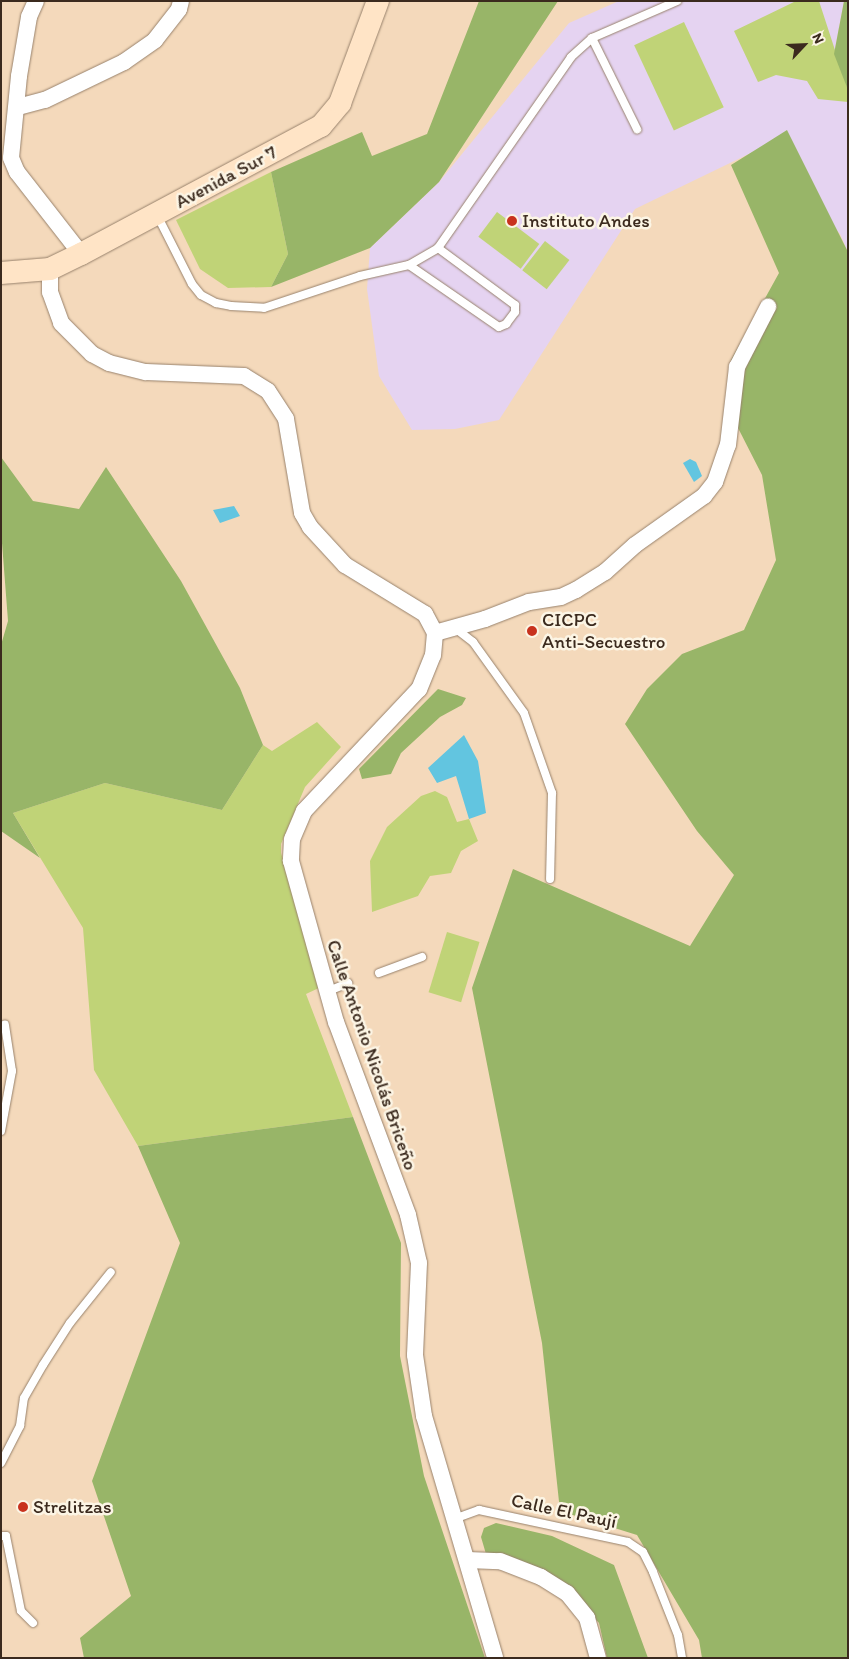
<!DOCTYPE html>
<html>
<head>
<meta charset="utf-8">
<style>
  body { margin:0 }
  #map { position:relative; width:849px; height:1659px; overflow:hidden; background:#f4d9bb; font-family:Itim,sans-serif }
  div>[style] { position:absolute }
  .built>* { inset:0; background:#e5d3f1 }
  .green>* { inset:0; background:#c0d377; transform-origin:0 0 }
  .forest>* { inset:0; background:#98b568 }
  .water>* { inset:0; background:#62c5e0 }
  .roads { filter:drop-shadow(0 0 1px #98826c) drop-shadow(0 0 1px #98826c) }
  .service>* { height:8px; margin:-4px; padding:0 4px; transform-origin:4px; border-radius:4px; background:#fff }
  .minor>* { height:16px; margin:-8px; padding:0 8px; transform-origin:8px; border-radius:8px; background:#fff }
  .secondary>* { height:22px; margin:-11px; padding:0 11px; transform-origin:11px; border-radius:11px; background:#ffe4c6 }
  .dots>* { width:14px; height:14px; translate:-50% -50%; box-sizing:border-box; border:2px solid #fcf5e5; border-radius:50% }
  span { translate:-50% -50%; white-space:nowrap; text-align:center; line-height:1.15; -webkit-text-stroke:5px #fcf5e5; paint-order:stroke }
  .street-label { font-size:19px; color:#3b2a1e }
  .poi-label { font-size:19px; color:#3b2a1e }
  .left { translate:0 -50%; text-align:left }
  .frame { position:absolute; inset:0; border:2px solid #3b2a1e; pointer-events:none }
  .north { position:absolute; left:779px; top:20px; width:50px; height:50px; -webkit-text-stroke:4px #fcf5e5; paint-order:stroke; rotate:65deg; font-size:14px; font-weight:700; line-height:20px; text-align:center; color:#3b2a1e }
  .north::after { content:''; display:block; margin:auto; width:18px; height:22px; background:#3b2a1e; clip-path:polygon(50% 0,100% 100%,50% 72%,0 100%) }
</style>
</head>
<body>
<div id="map">
  <div class="built">
    <div style="clip-path:polygon(619px 1px,844px 1px,834px 54px,848px 90px,848px 252px,840px 234px,759px 149px,635px 209px,499px 420px,455px 429px,412px 430px,379px 376px,367px 289px,370px 248px,439px 182px,569px 23px)"></div>
  </div>
  <div class="green">
    <div style="clip-path:polygon(796px 1px,819px 1px,848px 90px,848px 102px,818px 99px,807px 81px,776px 75px,758px 82px,734px 31px)"></div>
    <div style="left:684px;top:22px;width:94px;height:55px;rotate:65deg"></div>
    <div style="clip-path:polygon(271px 172px,288px 254px,271px 287px,228px 288px,200px 269px,176px 220px)"></div>
    <div style="left:497px;top:212px;width:53px;height:31px;rotate:37deg"></div>
    <div style="left:545px;top:241px;width:31px;height:37px;rotate:38deg"></div>
    <div style="clip-path:polygon(317px 722px,341px 747px,305px 787px,281px 844px,281px 853px,321px 987px,306px 994px,353px 1117px,138px 1146px,94px 1070px,83px 928px,13px 813px,105px 783px,222px 810px,263px 745px,272px 751px)"></div>
    <div style="clip-path:polygon(435px 791px,447px 797px,457px 822px,469px 819px,478px 841px,461px 851px,451px 873px,430px 876px,418px 896px,372px 912px,370px 861px,387px 827px,421px 796px)"></div>
    <div style="left:447px;top:932px;width:34px;height:63px;rotate:17deg"></div>
  </div>
  <div class="forest">
    <div style="clip-path:polygon(479px 1px,558px 1px,439px 182px,370px 248px,271px 287px,288px 254px,271px 172px,362px 132px,372px 156px,427px 134px)"></div>
    <div style="clip-path:polygon(844px 1px,848px 1px,848px 90px,834px 54px)"></div>
    <div style="clip-path:polygon(787px 130px,848px 252px,848px 1658px,702px 1658px,699px 1640px,637px 1535px,560px 1511px,542px 1343px,472px 988px,513px 869px,690px 946px,734px 875px,697px 831px,625px 724px,647px 689px,682px 654px,744px 630px,776px 560px,762px 475px,736px 424px,731px 360px,779px 273px,731px 165px)"></div>
    <div style="clip-path:polygon(1px 457px,33px 501px,79px 509px,106px 467px,181px 581px,240px 688px,263px 745px,222px 810px,105px 783px,13px 813px,40px 858px,1px 831px,1px 645px,8px 621px,1px 530px)"></div>
    <div style="clip-path:polygon(438px 689px,466px 698px,462px 705px,440px 717px,401px 753px,391px 774px,362px 779px,359px 769px)"></div>
    <div style="clip-path:polygon(353px 1117px,401px 1243px,400px 1356px,424px 1476px,485px 1658px,84px 1658px,80px 1638px,131px 1596px,92px 1481px,180px 1243px,138px 1146px)"></div>
    <div style="clip-path:polygon(496px 1523px,552px 1536px,614px 1565px,648px 1658px,607px 1658px,599px 1623px,568px 1588px,486px 1554px,481px 1537px,484px 1528px)"></div>
  </div>
  <div class="water">
    <div style="clip-path:polygon(690px 459px,696px 462px,702px 476px,694px 482px,683px 463px)"></div>
    <div style="clip-path:polygon(234px 506px,240px 516px,220px 523px,213px 510px)"></div>
    <div style="clip-path:polygon(464px 735px,478px 761px,486px 813px,469px 819px,456px 776px,437px 783px,428px 768px)"></div>
  </div>
  <div class="roads">
    <div class="service">
      <div style="left:592px;top:38px;width:102px;rotate:63.7deg"></div>
      <div style="left:157px;top:215px;width:77px;rotate:63.1deg"></div>
      <div style="left:192px;top:284px;width:14px;rotate:51deg"></div>
      <div style="left:201px;top:295px;width:17px;rotate:28deg"></div>
      <div style="left:216px;top:303px;width:15px;rotate:11deg"></div>
      <div style="left:231px;top:306px;width:33px;rotate:3deg"></div>
      <div style="left:264px;top:308px;width:101px;rotate:-18.4deg"></div>
      <div style="left:360px;top:276px;width:50px;rotate:-12.7deg"></div>
      <div style="left:409px;top:265px;width:34px;rotate:-30deg"></div>
      <div style="left:438px;top:248px;width:233px;rotate:-55.1deg"></div>
      <div style="left:571px;top:57px;width:28px;rotate:-42deg"></div>
      <div style="left:592px;top:38px;width:93px;rotate:-23.5deg"></div>
      <div style="left:409px;top:265px;width:109px;rotate:34.6deg"></div>
      <div style="left:499px;top:327px;width:8px;rotate:-23deg"></div>
      <div style="left:506px;top:324px;width:15px;rotate:-53deg"></div>
      <div style="left:515px;top:312px;width:7px;rotate:-90deg"></div>
      <div style="left:515px;top:305px;width:96px;rotate:-143.5deg"></div>
      <div style="left:455px;top:628px;width:23px;rotate:38deg"></div>
      <div style="left:473px;top:642px;width:87px;rotate:54.3deg"></div>
      <div style="left:524px;top:713px;width:85px;rotate:70.7deg"></div>
      <div style="left:552px;top:793px;width:86px;rotate:91.3deg"></div>
      <div style="left:379px;top:973px;width:46px;rotate:-20.4deg"></div>
      <div style="left:326px;top:992px;width:24px;rotate:-22deg"></div>
      <div style="left:1px;top:1131px;width:61px;rotate:-79.6deg"></div>
      <div style="left:12px;top:1071px;width:47px;rotate:-98.7deg"></div>
      <div style="left:1px;top:1463px;width:42px;rotate:-62.8deg"></div>
      <div style="left:20px;top:1426px;width:28px;rotate:-82deg"></div>
      <div style="left:24px;top:1398px;width:38px;rotate:-60deg"></div>
      <div style="left:43px;top:1365px;width:50px;rotate:-57.3deg"></div>
      <div style="left:70px;top:1323px;width:65px;rotate:-51.2deg"></div>
      <div style="left:454px;top:1519px;width:27px;rotate:-20deg"></div>
      <div style="left:479px;top:1510px;width:152px;rotate:12.1deg"></div>
      <div style="left:628px;top:1542px;width:18px;rotate:34deg"></div>
      <div style="left:643px;top:1552px;width:22px;rotate:63deg"></div>
      <div style="left:653px;top:1572px;width:68px;rotate:68.4deg"></div>
      <div style="left:678px;top:1635px;width:23px;rotate:80deg"></div>
      <div style="left:1px;top:1536px;width:5px"></div>
      <div style="left:6px;top:1536px;width:76px;rotate:78.7deg"></div>
      <div style="left:21px;top:1611px;width:17px;rotate:45deg"></div>
    </div>
    <div class="minor">
      <div style="left:36px;top:1px;width:17px;rotate:114deg"></div>
      <div style="left:29px;top:17px;width:60px;rotate:99.6deg"></div>
      <div style="left:19px;top:76px;width:82px;rotate:95.6deg"></div>
      <div style="left:11px;top:158px;width:15px;rotate:67deg"></div>
      <div style="left:17px;top:172px;width:104px;rotate:52deg"></div>
      <div style="left:18px;top:107px;width:28px;rotate:-15deg"></div>
      <div style="left:45px;top:100px;width:88px;rotate:-25.7deg"></div>
      <div style="left:124px;top:62px;width:38px;rotate:-35deg"></div>
      <div style="left:155px;top:40px;width:39px;rotate:-52deg"></div>
      <div style="left:179px;top:9px;width:8px;rotate:-76deg"></div>
      <div style="left:50px;top:269px;width:23px;rotate:90deg"></div>
      <div style="left:50px;top:292px;width:33px;rotate:70deg"></div>
      <div style="left:61px;top:323px;width:44px;rotate:45deg"></div>
      <div style="left:92px;top:354px;width:19px;rotate:28deg"></div>
      <div style="left:109px;top:363px;width:38px;rotate:14deg"></div>
      <div style="left:146px;top:372px;width:98px;rotate:2.3deg"></div>
      <div style="left:244px;top:376px;width:28px;rotate:32deg"></div>
      <div style="left:268px;top:391px;width:33px;rotate:57deg"></div>
      <div style="left:286px;top:419px;width:95px;rotate:80.3deg"></div>
      <div style="left:302px;top:513px;width:16px;rotate:60deg"></div>
      <div style="left:310px;top:527px;width:52px;rotate:47.4deg"></div>
      <div style="left:345px;top:565px;width:94px;rotate:31.5deg"></div>
      <div style="left:425px;top:614px;width:21px;rotate:62deg"></div>
      <div style="left:435px;top:633px;width:22px;rotate:95deg"></div>
      <div style="left:433px;top:655px;width:37px;rotate:112deg"></div>
      <div style="left:419px;top:689px;width:168px;rotate:133.3deg"></div>
      <div style="left:304px;top:811px;width:30px;rotate:113deg"></div>
      <div style="left:292px;top:839px;width:22px;rotate:93deg"></div>
      <div style="left:291px;top:861px;width:167px;rotate:74.4deg"></div>
      <div style="left:336px;top:1022px;width:206px;rotate:69.5deg"></div>
      <div style="left:408px;top:1215px;width:49px;rotate:77.1deg"></div>
      <div style="left:419px;top:1263px;width:92px;rotate:92.5deg"></div>
      <div style="left:415px;top:1355px;width:62px;rotate:81.6deg"></div>
      <div style="left:424px;top:1416px;width:252px;rotate:73.6deg"></div>
      <div style="left:435px;top:633px;width:52px;rotate:-15.6deg"></div>
      <div style="left:485px;top:619px;width:47px;rotate:-21.1deg"></div>
      <div style="left:529px;top:602px;width:32px;rotate:-9deg"></div>
      <div style="left:561px;top:597px;width:17px;rotate:-25deg"></div>
      <div style="left:576px;top:590px;width:34px;rotate:-32deg"></div>
      <div style="left:605px;top:572px;width:40px;rotate:-42deg"></div>
      <div style="left:635px;top:545px;width:85px;rotate:-35.4deg"></div>
      <div style="left:704px;top:496px;width:18px;rotate:-52deg"></div>
      <div style="left:715px;top:482px;width:39px;rotate:-71deg"></div>
      <div style="left:728px;top:445px;width:79px;rotate:-83.4deg"></div>
      <div style="left:737px;top:367px;width:68px;rotate:-62.7deg"></div>
      <div style="left:467px;top:1560px;width:33px;rotate:2deg"></div>
      <div style="left:500px;top:1561px;width:44px;rotate:21.3deg"></div>
      <div style="left:541px;top:1577px;width:31px;rotate:32deg"></div>
      <div style="left:567px;top:1593px;width:32px;rotate:51deg"></div>
      <div style="left:587px;top:1618px;width:41px;rotate:74.6deg"></div>
    </div>
    <div class="secondary">
      <div style="left:1px;top:273px;width:49px;rotate:-4.7deg"></div>
      <div style="left:50px;top:269px;width:34px;rotate:-26deg"></div>
      <div style="left:81px;top:254px;width:272px;rotate:-28.1deg"></div>
      <div style="left:321px;top:126px;width:30px;rotate:-50deg"></div>
      <div style="left:340px;top:103px;width:109px;rotate:-69.6deg"></div>
    </div>
  </div>
  <div class="dots">
    <div style="left:512px;top:221px;background:#c8321e"></div>
    <div style="left:532px;top:631px;background:#c8321e"></div>
    <div style="left:23px;top:1507px;background:#c8321e"></div>
  </div>
  <div class="street-label">
    <span style="left:226px;top:177px;rotate:-28deg">Avenida Sur 7</span>
    <span style="left:372px;top:1055px;rotate:71deg">Calle Antonio Nicolás Briceño</span>
    <span style="left:564px;top:1511px;rotate:12deg">Calle El Paují</span>
  </div>
  <div class="poi-label">
    <span class="left" style="left:522px;top:221px">Instituto Andes</span>
    <span class="left" style="left:542px;top:631px">CICPC<br>Anti-Secuestro</span>
    <span class="left" style="left:33px;top:1507px">Strelitzas</span>
  </div>
  <div class="frame"></div>
  <div class="north">N</div>
</div>
</body>
</html>
